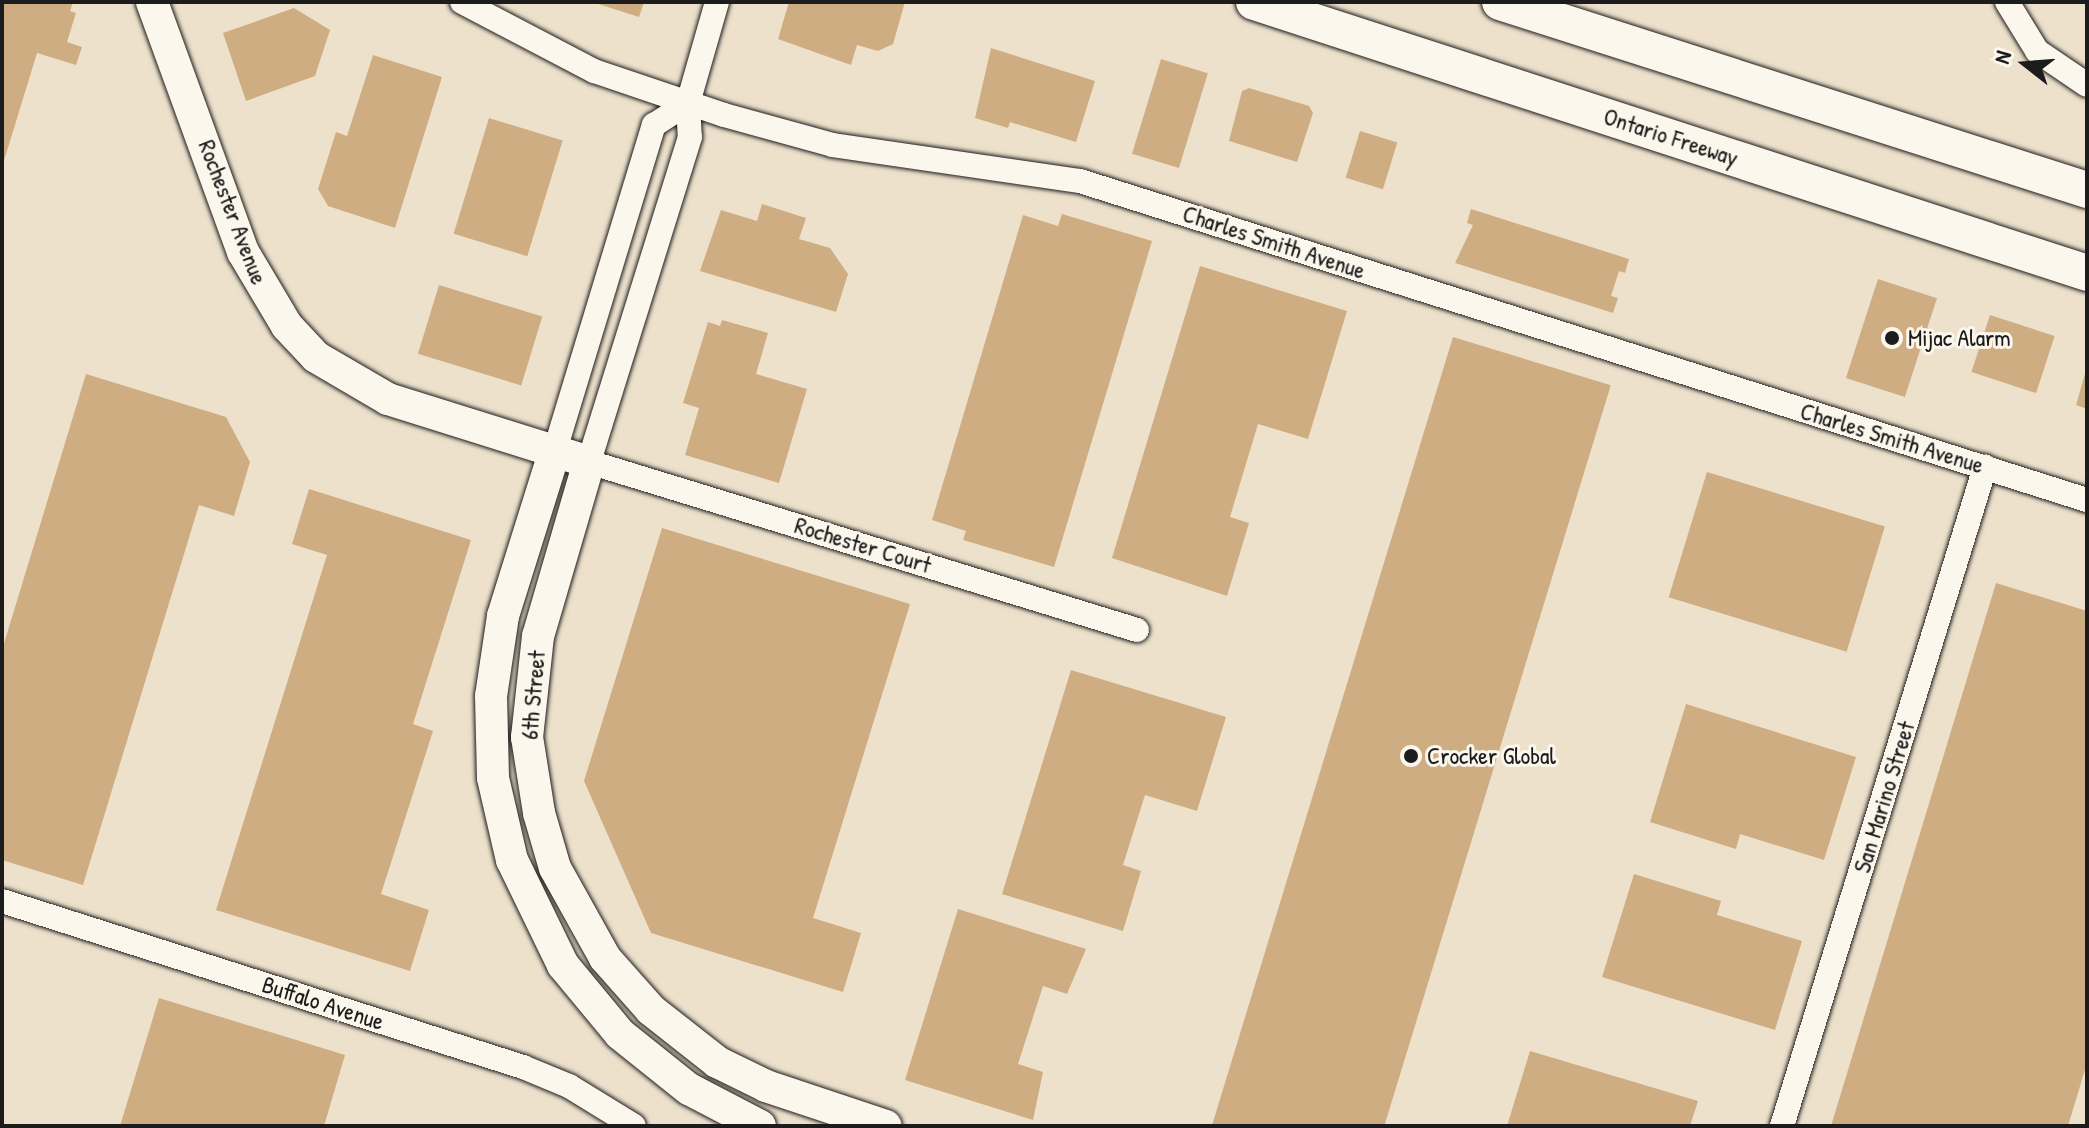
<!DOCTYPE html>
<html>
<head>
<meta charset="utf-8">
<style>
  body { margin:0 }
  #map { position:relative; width:2089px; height:1128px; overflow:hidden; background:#eee1cc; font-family:"Patrick Hand",sans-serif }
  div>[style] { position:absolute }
  .building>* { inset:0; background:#cfad82; transform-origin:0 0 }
  .roads { filter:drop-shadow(0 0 2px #1c1c1c) drop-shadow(0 0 2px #1c1c1c) }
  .minor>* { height:24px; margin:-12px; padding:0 12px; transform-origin:12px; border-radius:12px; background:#fbf7ec }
  .major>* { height:32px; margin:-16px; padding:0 16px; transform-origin:16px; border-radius:16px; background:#fbf7ec }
  .highway>* { height:36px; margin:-18px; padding:0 18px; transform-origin:18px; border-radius:18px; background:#fbf7ec }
  .dots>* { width:22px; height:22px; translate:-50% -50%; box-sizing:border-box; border:4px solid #fbf7ec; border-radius:50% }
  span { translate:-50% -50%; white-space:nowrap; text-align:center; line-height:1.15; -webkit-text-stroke:6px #fbf7ec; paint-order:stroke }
  .street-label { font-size:24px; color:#1c1c1c }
  .poi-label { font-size:24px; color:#1c1c1c }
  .left { translate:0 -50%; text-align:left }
  .frame { position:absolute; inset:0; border:4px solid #1c1c1c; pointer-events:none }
  .north { position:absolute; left:1985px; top:24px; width:80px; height:80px; -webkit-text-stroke:6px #fbf7ec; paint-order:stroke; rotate:287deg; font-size:22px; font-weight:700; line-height:32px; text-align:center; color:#1c1c1c }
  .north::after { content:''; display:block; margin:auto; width:28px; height:36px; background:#1c1c1c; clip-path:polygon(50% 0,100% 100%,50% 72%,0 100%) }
</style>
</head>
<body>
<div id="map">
  <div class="building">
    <div style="clip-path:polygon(2px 2px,73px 2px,70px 11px,76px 13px,67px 42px,82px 47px,76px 65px,37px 53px,3px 164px)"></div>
    <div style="clip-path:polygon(592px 2px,644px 2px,639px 17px)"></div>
    <div style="clip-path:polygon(789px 2px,905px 2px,893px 44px,878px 51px,857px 45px,851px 65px,778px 39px)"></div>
    <div style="clip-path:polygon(294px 8px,330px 30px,315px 76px,246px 101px,223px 33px)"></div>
    <div style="clip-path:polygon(991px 48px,1095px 81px,1076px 142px,1010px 122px,1008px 128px,975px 118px)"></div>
    <div style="clip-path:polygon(373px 55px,442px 77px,395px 228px,328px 206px,318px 189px,336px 132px,347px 136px)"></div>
    <div style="left:1161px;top:59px;width:49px;height:99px;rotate:17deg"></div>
    <div style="clip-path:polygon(1249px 88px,1309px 106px,1313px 113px,1297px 162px,1229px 141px,1242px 91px)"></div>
    <div style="left:489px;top:118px;width:77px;height:121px;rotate:17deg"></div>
    <div style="left:1360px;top:131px;width:39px;height:49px;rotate:17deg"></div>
    <div style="clip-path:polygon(762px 204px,806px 218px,799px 239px,830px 248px,848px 274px,836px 312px,700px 271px,721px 210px,757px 221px)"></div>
    <div style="clip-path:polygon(1471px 209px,1629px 259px,1625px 273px,1619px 271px,1611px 296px,1618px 298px,1613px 313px,1455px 263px,1473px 225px,1467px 223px)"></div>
    <div style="clip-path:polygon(1062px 214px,1152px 241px,1054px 567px,963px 540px,966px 531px,932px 520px,1023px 215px,1058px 226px)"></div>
    <div style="clip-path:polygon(1200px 266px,1347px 311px,1308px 439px,1258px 424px,1230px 517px,1249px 523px,1227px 596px,1112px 558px)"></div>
    <div style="left:1878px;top:279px;width:62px;height:104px;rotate:18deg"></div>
    <div style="left:439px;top:285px;width:108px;height:72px;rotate:17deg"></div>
    <div style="left:1990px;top:315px;width:68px;height:60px;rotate:18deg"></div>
    <div style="clip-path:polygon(722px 320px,768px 333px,756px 374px,807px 389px,779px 483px,685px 455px,699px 408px,683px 403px,708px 322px,720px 326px)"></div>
    <div style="left:1453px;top:337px;width:165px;height:825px;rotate:17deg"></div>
    <div style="clip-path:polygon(2086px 370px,2087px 370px,2087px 409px,2076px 405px)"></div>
    <div style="clip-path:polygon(86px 374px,226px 417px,250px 462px,234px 516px,199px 505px,83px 885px,2px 860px,2px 650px)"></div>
    <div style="left:1707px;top:472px;width:186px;height:131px;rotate:17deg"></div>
    <div style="clip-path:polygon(309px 489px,471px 540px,413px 724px,433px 731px,381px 894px,429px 910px,410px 971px,216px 910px,327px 555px,292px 544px)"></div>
    <div style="clip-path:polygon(662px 528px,910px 604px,813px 918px,861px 933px,843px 992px,651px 933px,584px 781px)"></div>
    <div style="clip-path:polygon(1996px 583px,2087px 611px,2087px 1063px,2068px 1126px,1831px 1126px)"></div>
    <div style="clip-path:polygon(1071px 670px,1226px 717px,1197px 811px,1145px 795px,1123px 865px,1141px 871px,1123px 931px,1002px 894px)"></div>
    <div style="clip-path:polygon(1686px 704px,1856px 757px,1824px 860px,1740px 834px,1736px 849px,1650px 822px)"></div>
    <div style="clip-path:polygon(1634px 874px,1721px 901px,1717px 915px,1802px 941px,1775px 1030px,1602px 977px)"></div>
    <div style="clip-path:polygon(958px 909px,1086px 949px,1067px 994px,1043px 986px,1018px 1064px,1043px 1072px,1033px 1120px,905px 1080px)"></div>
    <div style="clip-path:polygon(159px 998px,345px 1055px,324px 1126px,120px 1126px)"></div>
    <div style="clip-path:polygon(1530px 1051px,1698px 1101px,1690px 1126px,1507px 1126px)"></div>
  </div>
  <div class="roads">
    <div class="minor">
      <div style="left:462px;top:2px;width:149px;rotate:27.6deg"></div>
      <div style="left:594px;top:71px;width:137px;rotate:18.7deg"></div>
      <div style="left:724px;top:115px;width:113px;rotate:15.4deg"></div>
      <div style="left:833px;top:145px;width:250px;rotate:8.3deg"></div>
      <div style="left:1080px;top:181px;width:1056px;rotate:17.58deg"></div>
      <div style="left:717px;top:2px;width:105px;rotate:106deg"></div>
      <div style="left:688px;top:103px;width:34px;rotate:87deg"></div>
      <div style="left:690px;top:137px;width:340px;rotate:107.3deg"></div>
      <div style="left:589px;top:462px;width:573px;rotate:17.04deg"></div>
      <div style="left:2007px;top:2px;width:57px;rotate:58.5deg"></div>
      <div style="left:2037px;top:51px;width:60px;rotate:34.2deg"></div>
      <div style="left:555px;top:450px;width:340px;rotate:-73.1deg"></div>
      <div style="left:654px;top:125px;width:40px;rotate:-32.9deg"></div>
      <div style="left:2px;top:901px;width:547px;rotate:17.67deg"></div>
      <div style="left:523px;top:1067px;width:50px;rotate:22.4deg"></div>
      <div style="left:569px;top:1086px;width:76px;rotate:31.6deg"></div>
      <div style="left:1782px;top:1126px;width:690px;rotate:-72.88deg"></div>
    </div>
    <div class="major">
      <div style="left:152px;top:2px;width:266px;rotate:70deg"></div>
      <div style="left:243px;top:252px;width:86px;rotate:59.3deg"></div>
      <div style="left:287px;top:326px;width:42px;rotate:46.9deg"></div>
      <div style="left:316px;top:357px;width:83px;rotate:30.3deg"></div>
      <div style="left:388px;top:399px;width:211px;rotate:17.4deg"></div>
      <div style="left:589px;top:462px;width:181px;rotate:106.3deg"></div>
      <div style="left:538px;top:636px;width:102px;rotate:96.2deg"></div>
      <div style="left:527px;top:737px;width:77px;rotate:81deg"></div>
      <div style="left:539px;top:813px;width:57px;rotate:73.8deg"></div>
      <div style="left:555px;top:868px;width:103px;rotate:60.9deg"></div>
      <div style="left:605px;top:958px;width:69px;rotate:48.5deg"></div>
      <div style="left:651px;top:1010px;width:84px;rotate:38.2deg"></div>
      <div style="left:717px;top:1062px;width:55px;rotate:26.1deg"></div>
      <div style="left:766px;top:1086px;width:126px;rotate:18.4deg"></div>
      <div style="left:555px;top:450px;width:174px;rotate:107.4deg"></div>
      <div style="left:503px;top:616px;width:81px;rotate:98.5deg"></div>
      <div style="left:491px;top:696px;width:82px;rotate:88.6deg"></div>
      <div style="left:493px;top:778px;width:84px;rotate:77deg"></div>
      <div style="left:512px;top:860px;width:117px;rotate:64.1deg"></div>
      <div style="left:563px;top:965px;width:89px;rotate:50.4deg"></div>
      <div style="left:620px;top:1034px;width:88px;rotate:38.6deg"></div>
      <div style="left:689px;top:1089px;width:80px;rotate:27.5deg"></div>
    </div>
    <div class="highway">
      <div style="left:1254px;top:2px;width:876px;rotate:18.02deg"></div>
      <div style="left:1500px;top:2px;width:616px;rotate:17.76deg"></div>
    </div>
  </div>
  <div class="dots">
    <div style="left:1892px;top:338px;background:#1c1c1c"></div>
    <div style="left:1411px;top:756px;background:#1c1c1c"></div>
  </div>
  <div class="street-label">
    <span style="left:1671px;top:137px;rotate:18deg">Ontario Freeway</span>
    <span style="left:233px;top:212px;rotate:69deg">Rochester Avenue</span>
    <span style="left:1274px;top:242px;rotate:18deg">Charles Smith Avenue</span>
    <span style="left:1892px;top:438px;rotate:17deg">Charles Smith Avenue</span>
    <span style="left:863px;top:545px;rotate:17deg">Rochester Court</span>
    <span style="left:533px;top:695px;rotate:-85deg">6th Street</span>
    <span style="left:1884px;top:797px;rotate:-73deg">San Marino Street</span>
    <span style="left:323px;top:1003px;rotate:18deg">Buffalo Avenue</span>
  </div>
  <div class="poi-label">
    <span class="left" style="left:1908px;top:338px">Mijac Alarm</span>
    <span class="left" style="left:1427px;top:756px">Crocker Global</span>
  </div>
  <div class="frame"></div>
  <div class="north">N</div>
</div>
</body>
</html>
